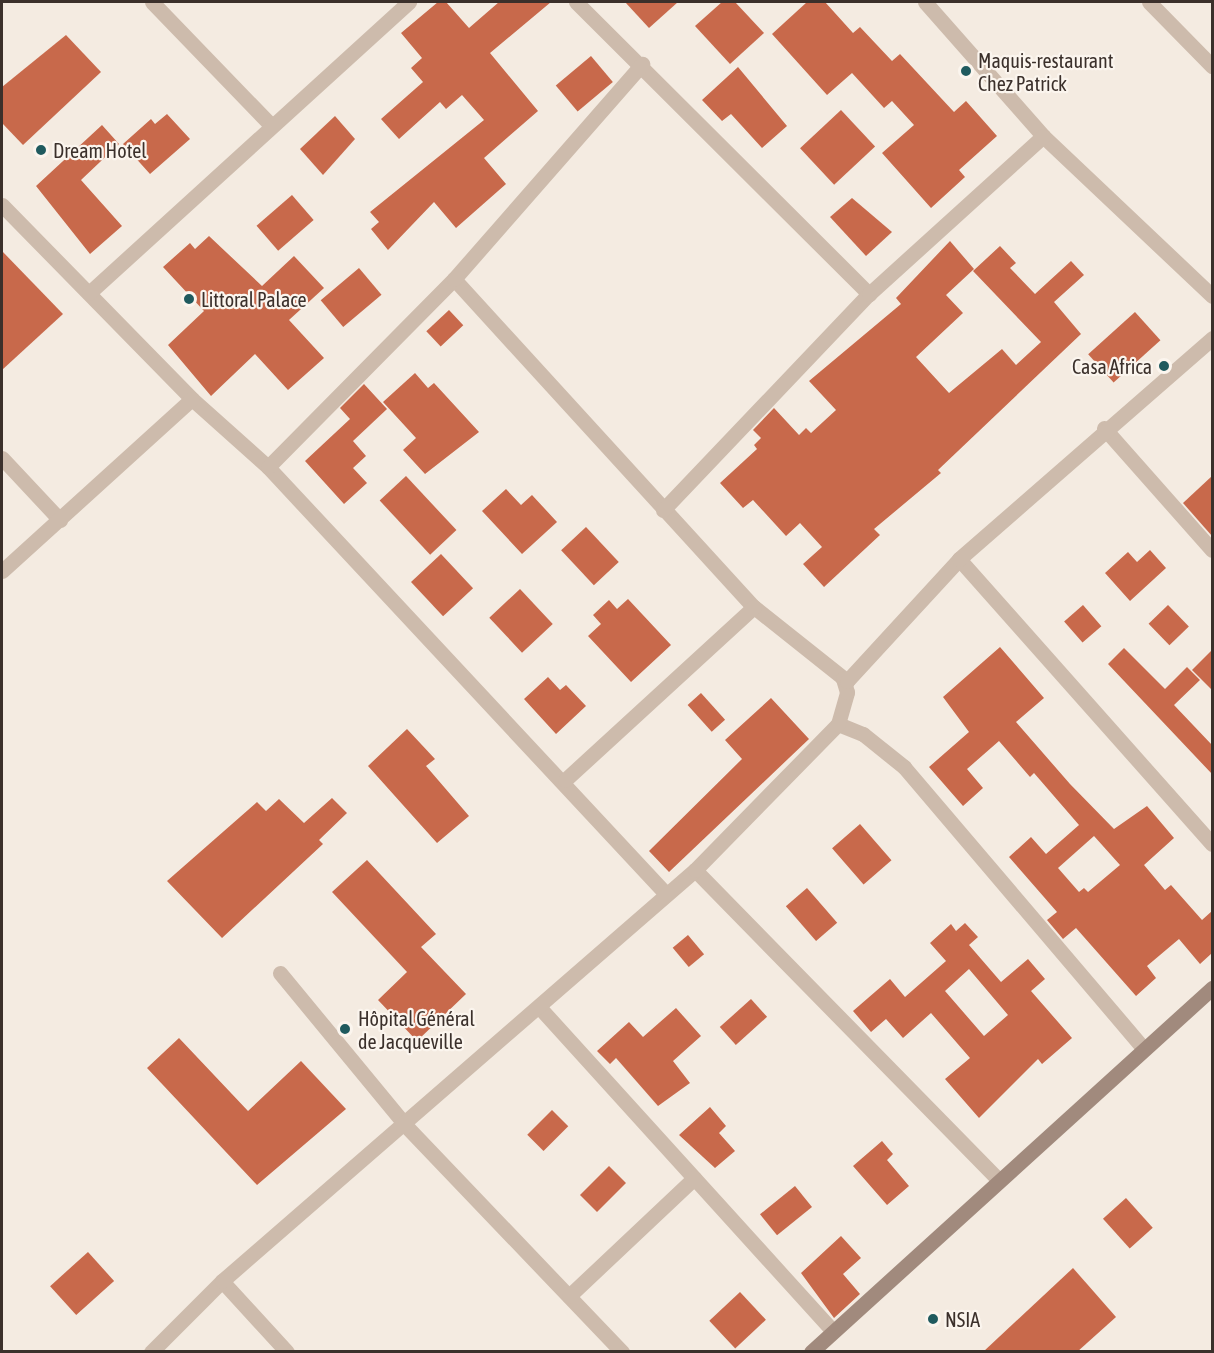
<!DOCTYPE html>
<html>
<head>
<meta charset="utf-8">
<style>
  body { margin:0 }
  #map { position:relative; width:1214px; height:1353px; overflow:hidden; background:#f4ebe1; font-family:"Asap Condensed",sans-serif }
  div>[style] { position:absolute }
  .building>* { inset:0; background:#c8694b; transform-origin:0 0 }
  .street>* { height:15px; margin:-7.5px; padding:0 7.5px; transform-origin:7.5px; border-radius:7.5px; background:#cdbbac }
  .secondary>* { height:15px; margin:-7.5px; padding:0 7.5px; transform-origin:7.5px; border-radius:7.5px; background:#a18a7d }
  .dots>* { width:16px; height:16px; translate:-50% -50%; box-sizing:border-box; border:3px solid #fbf5ee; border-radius:50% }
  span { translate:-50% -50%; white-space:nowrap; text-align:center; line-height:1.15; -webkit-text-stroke:4.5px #fbf5ee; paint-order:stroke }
  .poi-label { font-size:20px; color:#3b302b }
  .left { translate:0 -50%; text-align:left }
  .right { translate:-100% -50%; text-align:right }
  .frame { position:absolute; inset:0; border:3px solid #3b302b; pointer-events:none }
</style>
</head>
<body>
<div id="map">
  <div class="building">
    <div style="clip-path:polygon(438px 2px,446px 2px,469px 28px,499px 2px,551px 2px,490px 53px,538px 111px,484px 158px,506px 184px,456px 228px,434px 202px,388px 250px,371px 229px,379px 222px,370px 212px,484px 120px,462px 95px,446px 109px,440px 102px,399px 139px,381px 119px,423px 82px,411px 68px,422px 58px,401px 33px)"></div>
    <div style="clip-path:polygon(625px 2px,678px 2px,649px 28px)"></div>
    <div style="clip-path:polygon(722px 2px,735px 2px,764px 33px,730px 64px,695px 26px)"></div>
    <div style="clip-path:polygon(807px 2px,825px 2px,853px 33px,860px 27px,892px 61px,900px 54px,954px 112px,966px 101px,997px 136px,959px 170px,965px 177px,931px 208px,882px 153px,914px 125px,892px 101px,884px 108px,852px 73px,827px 95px,772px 34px)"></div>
    <div style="clip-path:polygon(66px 35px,101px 72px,23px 145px,2px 123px,2px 87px)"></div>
    <div style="left:591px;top:56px;width:34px;height:46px;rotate:50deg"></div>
    <div style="clip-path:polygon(738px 67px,787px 126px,762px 148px,731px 114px,722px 121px,702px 100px)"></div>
    <div style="left:841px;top:110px;width:50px;height:56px;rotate:47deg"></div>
    <div style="clip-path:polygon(167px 114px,190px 139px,150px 174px,123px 144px,151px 119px,155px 124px)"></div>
    <div style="clip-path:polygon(335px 116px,355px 139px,323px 175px,300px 149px)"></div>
    <div style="clip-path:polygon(102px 125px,119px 144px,81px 180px,122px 226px,90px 254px,36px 186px)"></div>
    <div style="left:292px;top:195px;width:33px;height:47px;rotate:49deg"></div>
    <div style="clip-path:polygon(852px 198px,892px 232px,866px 256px,830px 217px)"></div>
    <div style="clip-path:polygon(209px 236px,262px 286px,294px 256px,324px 288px,289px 320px,324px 358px,288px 390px,255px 354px,211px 396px,168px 345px,204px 311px,163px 267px,190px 243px,195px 249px)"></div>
    <div style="clip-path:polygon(950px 241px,974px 269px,946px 295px,963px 313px,916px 357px,949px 393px,1002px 349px,1016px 365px,1041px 342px,973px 271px,1000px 246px,1016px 263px,1010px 268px,1035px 294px,1071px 261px,1084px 275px,1054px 302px,1081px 334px,938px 470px,941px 473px,874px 529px,880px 535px,824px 587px,803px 564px,822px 547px,800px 523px,786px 536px,753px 500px,743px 508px,720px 483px,757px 449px,754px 445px,761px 438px,753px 430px,774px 408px,799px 435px,806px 428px,811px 433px,836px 410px,809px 381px,901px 304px,896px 298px)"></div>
    <div style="clip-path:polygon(2px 251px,63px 314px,2px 370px)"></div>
    <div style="left:359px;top:268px;width:35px;height:50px;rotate:50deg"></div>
    <div style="left:449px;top:310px;width:21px;height:31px;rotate:47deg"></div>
    <div style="left:1135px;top:312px;width:38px;height:63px;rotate:48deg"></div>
    <div style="clip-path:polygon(415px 373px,428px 388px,434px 383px,479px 432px,425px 474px,403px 450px,416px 438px,383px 402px)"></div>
    <div style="clip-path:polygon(364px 384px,387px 409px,353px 441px,366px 456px,353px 468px,367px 483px,344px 504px,305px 461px,350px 419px,340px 408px)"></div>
    <div style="left:406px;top:476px;width:74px;height:36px;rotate:47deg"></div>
    <div style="clip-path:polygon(1212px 476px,1212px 536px,1183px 503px)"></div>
    <div style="clip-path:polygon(506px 489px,521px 505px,532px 495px,557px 522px,522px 554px,482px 511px)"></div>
    <div style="left:586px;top:527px;width:48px;height:34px;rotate:47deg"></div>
    <div style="clip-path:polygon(1150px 550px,1166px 568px,1130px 601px,1105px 573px,1128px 552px,1137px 562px)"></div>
    <div style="left:441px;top:554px;width:47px;height:41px;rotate:47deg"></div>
    <div style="left:520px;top:589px;width:48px;height:42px;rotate:47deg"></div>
    <div style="clip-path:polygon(628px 599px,671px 645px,631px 682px,588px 636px,601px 624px,593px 615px,609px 600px,617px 609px)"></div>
    <div style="left:1083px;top:605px;width:28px;height:25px;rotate:49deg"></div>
    <div style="left:1168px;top:605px;width:30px;height:27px;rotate:46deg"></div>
    <div style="clip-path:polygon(evenodd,1000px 647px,1044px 698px,1016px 722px,1070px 784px,1114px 829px,1147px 806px,1174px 838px,1144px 865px,1165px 890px,1171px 885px,1202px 920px,1212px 911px,1212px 953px,1200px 964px,1179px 939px,1147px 966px,1156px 978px,1136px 996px,1076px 928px,1063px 939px,1047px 920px,1057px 912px,1009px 857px,1031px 837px,1046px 854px,1079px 825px,1034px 773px,1030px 777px,999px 741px,967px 769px,983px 788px,963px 806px,929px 767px,969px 732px,943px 697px,1000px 647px,1094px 836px,1120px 865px,1088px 892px,1084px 888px,1079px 892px,1058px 868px,1094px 836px)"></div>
    <div style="clip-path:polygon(1124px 648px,1165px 689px,1187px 667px,1200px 680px,1174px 705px,1212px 745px,1212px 774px,1108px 664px)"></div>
    <div style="clip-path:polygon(1212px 650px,1212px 690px,1192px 670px)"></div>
    <div style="clip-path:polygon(548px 677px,560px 690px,566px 685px,586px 706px,556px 734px,524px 699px)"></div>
    <div style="left:701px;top:693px;width:36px;height:18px;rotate:48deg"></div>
    <div style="clip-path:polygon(771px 698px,809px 739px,669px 872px,649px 851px,742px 759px,725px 740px)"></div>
    <div style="clip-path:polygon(407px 729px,435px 759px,426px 766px,469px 816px,437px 843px,368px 766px)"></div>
    <div style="clip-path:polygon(332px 798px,347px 813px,319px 840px,323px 844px,222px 938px,167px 881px,257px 802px,266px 811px,279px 799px,304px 823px)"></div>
    <div style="left:860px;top:824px;width:48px;height:37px;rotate:49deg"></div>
    <div style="clip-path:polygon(367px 860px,436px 934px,421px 947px,466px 994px,417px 1041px,378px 1000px,407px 972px,332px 892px)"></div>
    <div style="left:807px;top:888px;width:46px;height:28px;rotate:49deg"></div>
    <div style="clip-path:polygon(evenodd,965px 923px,978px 937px,969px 945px,1001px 982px,1028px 959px,1045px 979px,1031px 991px,1072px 1038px,1042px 1064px,1038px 1059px,979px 1118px,945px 1079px,970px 1058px,931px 1013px,903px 1038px,886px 1019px,871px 1032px,853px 1011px,890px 979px,905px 997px,946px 961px,930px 943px,951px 924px,956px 931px,965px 923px,969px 969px,1008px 1015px,984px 1036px,945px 991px,969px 969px)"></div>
    <div style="left:688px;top:935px;width:25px;height:20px;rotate:50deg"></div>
    <div style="left:751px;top:999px;width:24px;height:42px;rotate:48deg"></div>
    <div style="clip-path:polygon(676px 1008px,701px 1036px,673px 1061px,690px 1083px,658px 1106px,616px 1058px,610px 1064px,597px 1051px,629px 1022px,643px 1037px)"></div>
    <div style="clip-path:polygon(179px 1038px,248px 1111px,301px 1061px,346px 1109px,257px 1185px,147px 1068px)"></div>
    <div style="clip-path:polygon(710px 1107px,726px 1126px,719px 1133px,735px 1151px,715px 1168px,679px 1135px)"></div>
    <div style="left:552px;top:1110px;width:23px;height:35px;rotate:45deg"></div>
    <div style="clip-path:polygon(882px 1141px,893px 1154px,887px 1160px,909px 1186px,887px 1205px,853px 1166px)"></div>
    <div style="left:609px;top:1166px;width:24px;height:41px;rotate:45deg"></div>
    <div style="left:795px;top:1186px;width:27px;height:45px;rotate:51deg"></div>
    <div style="left:1126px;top:1198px;width:40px;height:31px;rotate:48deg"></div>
    <div style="clip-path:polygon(841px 1236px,861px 1258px,843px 1274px,860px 1294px,834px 1318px,801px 1273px)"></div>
    <div style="left:88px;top:1252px;width:39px;height:51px;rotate:48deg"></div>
    <div style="clip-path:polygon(1073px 1268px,1116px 1317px,1077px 1352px,983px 1352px)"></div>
    <div style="left:740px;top:1292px;width:38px;height:42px;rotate:47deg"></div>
  </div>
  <div class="street">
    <div style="left:152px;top:2px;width:170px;rotate:46deg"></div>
    <div style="left:576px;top:2px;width:414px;rotate:44.9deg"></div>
    <div style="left:925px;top:2px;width:179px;rotate:48.6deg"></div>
    <div style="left:1043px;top:136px;width:233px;rotate:43.4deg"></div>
    <div style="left:1149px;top:2px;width:90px;rotate:45.5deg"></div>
    <div style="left:2px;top:205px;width:272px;rotate:45.6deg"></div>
    <div style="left:192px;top:399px;width:102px;rotate:41.8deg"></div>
    <div style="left:268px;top:467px;width:584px;rotate:47.01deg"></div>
    <div style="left:454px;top:279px;width:445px;rotate:47.6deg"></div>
    <div style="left:754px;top:607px;width:119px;rotate:38.5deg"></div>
    <div style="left:89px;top:293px;width:433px;rotate:-42.3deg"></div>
    <div style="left:1104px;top:428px;width:163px;rotate:48.5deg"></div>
    <div style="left:2px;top:458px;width:85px;rotate:46.9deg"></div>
    <div style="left:268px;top:467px;width:264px;rotate:-45.3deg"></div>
    <div style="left:454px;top:279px;width:286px;rotate:-48.8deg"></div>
    <div style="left:663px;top:510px;width:298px;rotate:-46.4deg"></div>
    <div style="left:869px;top:294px;width:235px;rotate:-42.2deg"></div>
    <div style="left:959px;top:559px;width:381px;rotate:48.4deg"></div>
    <div style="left:2px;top:571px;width:256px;rotate:-42.2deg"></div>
    <div style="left:838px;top:724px;width:27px;rotate:22deg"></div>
    <div style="left:863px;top:734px;width:53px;rotate:38.8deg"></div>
    <div style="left:904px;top:767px;width:370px;rotate:49.6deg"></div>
    <div style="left:565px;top:780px;width:256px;rotate:-42.5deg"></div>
    <div style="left:695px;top:870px;width:433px;rotate:45.6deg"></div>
    <div style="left:280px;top:973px;width:198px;rotate:50.5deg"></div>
    <div style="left:406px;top:1126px;width:313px;rotate:46.3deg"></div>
    <div style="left:540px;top:1008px;width:436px;rotate:47.8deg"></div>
    <div style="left:222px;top:1281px;width:96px;rotate:47.5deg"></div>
    <div style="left:569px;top:1296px;width:172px;rotate:-43.3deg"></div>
    <div style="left:151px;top:1352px;width:100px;rotate:-45deg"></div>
    <div style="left:222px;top:1281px;width:627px;rotate:-40.99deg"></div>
    <div style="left:695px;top:870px;width:204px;rotate:-45.6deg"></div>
    <div style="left:838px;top:724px;width:33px;rotate:-74deg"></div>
    <div style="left:847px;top:692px;width:14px;rotate:-107deg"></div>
    <div style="left:843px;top:679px;width:4px;rotate:27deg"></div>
    <div style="left:847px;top:681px;width:166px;rotate:-47.4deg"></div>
    <div style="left:959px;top:559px;width:336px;rotate:-41.1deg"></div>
  </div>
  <div class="secondary">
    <div style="left:811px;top:1352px;width:542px;rotate:-42.23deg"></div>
  </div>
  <div class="dots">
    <div style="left:966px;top:71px;background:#1f5a5e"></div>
    <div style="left:41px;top:150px;background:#1f5a5e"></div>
    <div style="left:189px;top:299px;background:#1f5a5e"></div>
    <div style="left:1164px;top:366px;background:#1f5a5e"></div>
    <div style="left:345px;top:1029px;background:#1f5a5e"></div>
    <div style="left:933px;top:1319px;background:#1f5a5e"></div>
  </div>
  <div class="poi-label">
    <span class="left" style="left:978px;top:72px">Maquis-restaurant<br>Chez Patrick</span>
    <span class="left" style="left:53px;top:150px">Dream Hotel</span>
    <span class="left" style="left:201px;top:299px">Littoral Palace</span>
    <span class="right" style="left:1152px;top:366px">Casa Africa</span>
    <span class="left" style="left:358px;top:1030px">Hôpital Général<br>de Jacqueville</span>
    <span class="left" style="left:945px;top:1319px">NSIA</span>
  </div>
  <div class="frame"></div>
</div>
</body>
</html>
